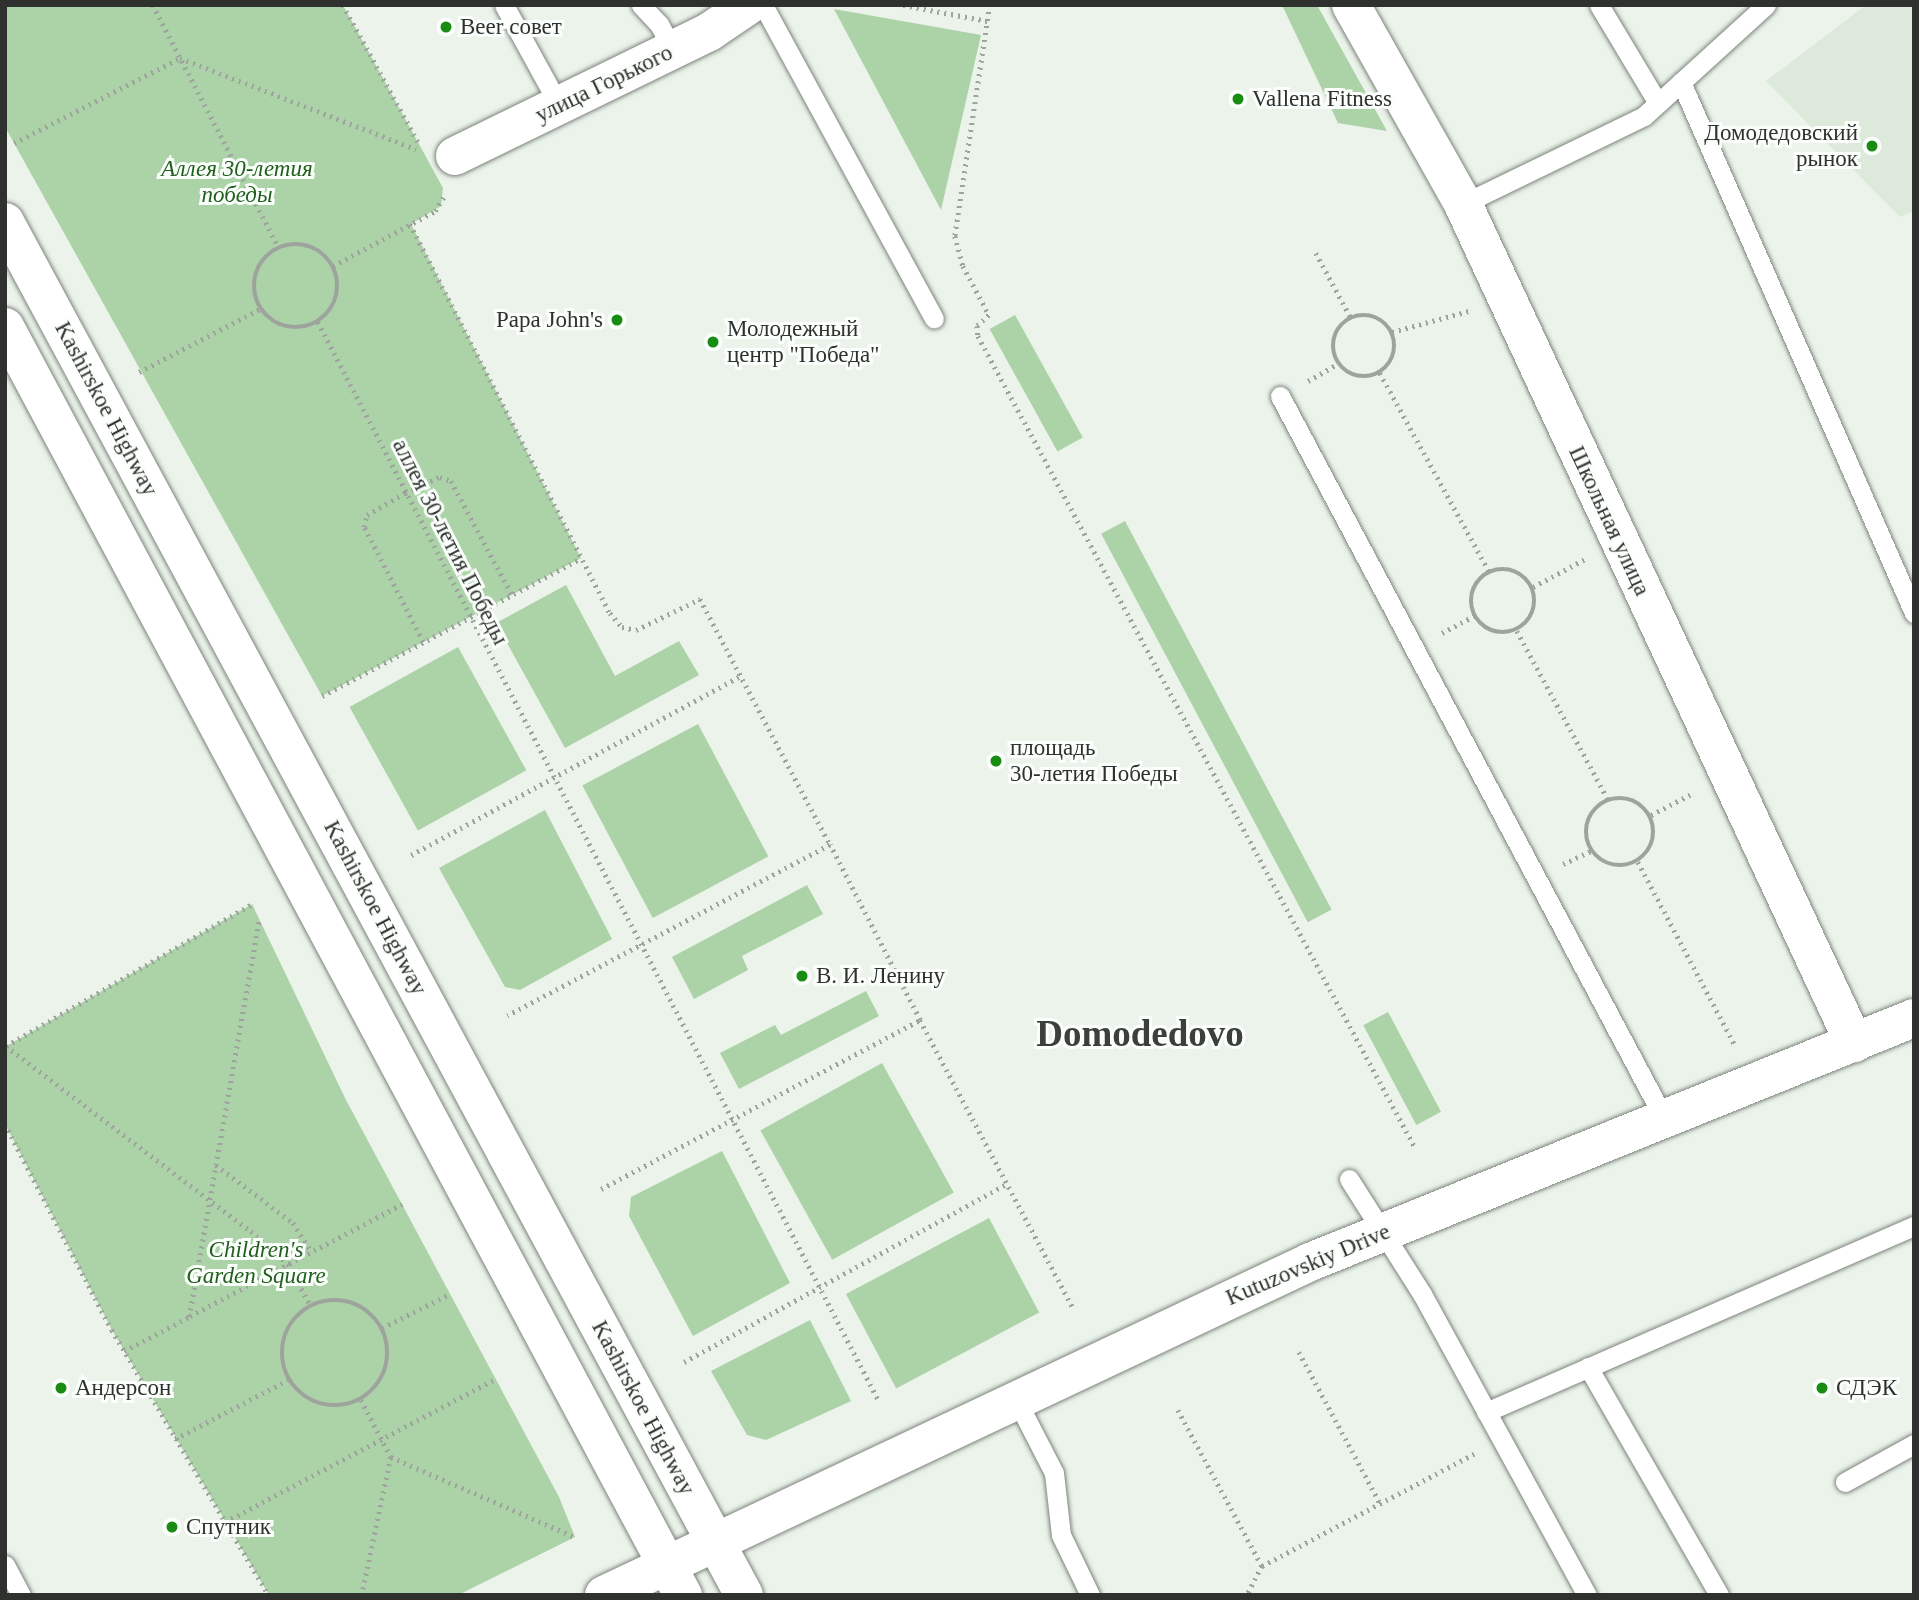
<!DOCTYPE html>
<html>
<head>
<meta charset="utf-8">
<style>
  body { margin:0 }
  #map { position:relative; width:1919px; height:1600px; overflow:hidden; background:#ebf3ea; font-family:Georgia,serif }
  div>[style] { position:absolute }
  .built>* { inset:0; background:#ddeadb }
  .green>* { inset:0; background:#acd2a7; transform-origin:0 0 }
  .path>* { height:4.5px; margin-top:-2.25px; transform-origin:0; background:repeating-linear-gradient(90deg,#9ea49d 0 2px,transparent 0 7px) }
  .path>.ring { margin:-2.25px; padding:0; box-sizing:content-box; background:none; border:4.5px solid #9ea49d; border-radius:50% }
  .roads { filter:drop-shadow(0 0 2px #7d847c) drop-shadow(0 0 2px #7d847c) }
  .lane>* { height:19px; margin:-9.5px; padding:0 9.5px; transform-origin:9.5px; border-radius:9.5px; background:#fff }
  .street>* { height:38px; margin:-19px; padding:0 19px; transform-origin:19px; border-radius:19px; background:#fff }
  .secondary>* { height:38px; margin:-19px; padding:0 19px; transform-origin:19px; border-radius:19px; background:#fff }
  .primary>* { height:38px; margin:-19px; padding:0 19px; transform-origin:19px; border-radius:19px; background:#fff }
  .dots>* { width:19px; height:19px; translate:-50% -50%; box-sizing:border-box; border:4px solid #fbfffb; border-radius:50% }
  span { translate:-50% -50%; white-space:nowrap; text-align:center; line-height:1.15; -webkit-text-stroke:6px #fbfffb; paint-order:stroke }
  .poi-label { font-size:23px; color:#2e312e }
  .left { translate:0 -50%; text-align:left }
  .right { translate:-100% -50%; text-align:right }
  .street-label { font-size:23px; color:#2e312e }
  .park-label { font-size:23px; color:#215e1d; font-style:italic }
  .town-label { font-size:37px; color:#3b413a; font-weight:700 }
  .frame { position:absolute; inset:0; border:7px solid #2e312e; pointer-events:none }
</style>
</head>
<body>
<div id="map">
  <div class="built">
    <div style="clip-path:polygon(1866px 5px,1914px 5px,1914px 211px,1900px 217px,1766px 81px)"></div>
  </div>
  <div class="green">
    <div style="clip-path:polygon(5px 5px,343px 5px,443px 188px,441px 206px,411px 224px,581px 558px,322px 696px,5px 127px)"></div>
    <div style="clip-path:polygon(1282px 5px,1317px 5px,1387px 131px,1338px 123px)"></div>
    <div style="clip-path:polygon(834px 9px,981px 35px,941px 210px)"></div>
    <div style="left:1015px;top:315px;width:140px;height:29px;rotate:61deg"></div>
    <div style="left:1125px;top:521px;width:440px;height:27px;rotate:62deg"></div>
    <div style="clip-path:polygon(566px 585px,615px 676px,679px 641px,699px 675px,565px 748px,496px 623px)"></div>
    <div style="left:458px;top:647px;width:141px;height:124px;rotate:61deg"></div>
    <div style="left:698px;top:724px;width:150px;height:131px;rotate:62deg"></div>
    <div style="clip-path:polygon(545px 810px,612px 939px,520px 990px,505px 987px,439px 868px)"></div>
    <div style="clip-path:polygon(807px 885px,823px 914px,742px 956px,748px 970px,694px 999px,672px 957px)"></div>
    <div style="clip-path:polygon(252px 904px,346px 1100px,559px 1497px,575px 1537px,458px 1595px,269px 1595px,112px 1330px,5px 1124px,5px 1047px)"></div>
    <div style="clip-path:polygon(866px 991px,879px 1016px,739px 1089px,720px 1053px,775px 1025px,781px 1035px)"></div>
    <div style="left:1388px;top:1012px;width:113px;height:28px;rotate:62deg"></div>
    <div style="left:882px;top:1063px;width:148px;height:139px;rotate:61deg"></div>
    <div style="clip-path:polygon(722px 1151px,790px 1283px,693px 1336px,629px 1216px,631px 1197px)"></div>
    <div style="left:989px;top:1218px;width:107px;height:162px;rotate:62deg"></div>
    <div style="clip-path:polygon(810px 1320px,851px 1401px,766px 1440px,747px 1435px,711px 1371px)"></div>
  </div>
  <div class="path">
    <div style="left:153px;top:5px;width:274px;rotate:62.6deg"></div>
    <div style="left:343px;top:5px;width:156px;rotate:61.3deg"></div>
    <div style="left:903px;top:5px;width:86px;rotate:10.7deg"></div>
    <div style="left:990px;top:5px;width:234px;rotate:98.6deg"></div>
    <div style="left:955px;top:236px;width:31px;rotate:75deg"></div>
    <div style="left:963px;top:266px;width:55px;rotate:62deg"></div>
    <div style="left:989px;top:315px;width:16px;rotate:137deg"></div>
    <div style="left:977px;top:326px;width:10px;rotate:84deg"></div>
    <div style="left:978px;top:336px;width:923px;rotate:61.69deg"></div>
    <div style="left:14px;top:143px;width:186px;rotate:-27.1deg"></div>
    <div style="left:180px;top:58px;width:253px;rotate:21.1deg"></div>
    <div style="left:410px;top:224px;width:437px;rotate:62.8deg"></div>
    <div style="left:610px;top:613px;width:18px;rotate:49deg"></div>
    <div style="left:622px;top:627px;width:14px;rotate:12deg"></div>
    <div style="left:636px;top:630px;width:71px;rotate:-25.8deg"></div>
    <div style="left:700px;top:599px;width:278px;rotate:62.1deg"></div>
    <div style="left:830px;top:845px;width:365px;rotate:152.1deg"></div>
    <div class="ring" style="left:254px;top:244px;width:79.5px;height:79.5px"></div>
    <div style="left:1316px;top:253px;width:74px;rotate:61.7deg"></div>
    <div style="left:333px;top:266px;width:116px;rotate:-28.3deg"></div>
    <div style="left:435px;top:211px;width:19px;rotate:-58deg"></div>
    <div class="ring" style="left:1333px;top:315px;width:57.5px;height:57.5px"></div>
    <div style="left:318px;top:322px;width:1216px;rotate:62.53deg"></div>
    <div style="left:1392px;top:332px;width:80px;rotate:-15.3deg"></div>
    <div style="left:139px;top:372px;width:136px;rotate:-27.5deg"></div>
    <div style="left:1380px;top:373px;width:226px;rotate:61.2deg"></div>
    <div style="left:1308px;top:381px;width:34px;rotate:-30deg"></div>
    <div class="ring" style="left:1471px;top:569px;width:59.5px;height:59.5px"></div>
    <div style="left:1533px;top:587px;width:59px;rotate:-28.3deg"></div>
    <div style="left:1517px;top:631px;width:191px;rotate:61.6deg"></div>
    <div style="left:1442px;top:633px;width:36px;rotate:-28deg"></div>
    <div style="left:423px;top:642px;width:129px;rotate:-117.2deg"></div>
    <div style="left:364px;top:527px;width:12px;rotate:-76deg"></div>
    <div style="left:367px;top:515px;width:44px;rotate:-30.1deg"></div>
    <div style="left:405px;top:493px;width:38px;rotate:-25deg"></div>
    <div style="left:440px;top:477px;width:12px;rotate:20deg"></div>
    <div style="left:451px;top:481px;width:129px;rotate:61.8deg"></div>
    <div style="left:322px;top:696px;width:293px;rotate:-28deg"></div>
    <div class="ring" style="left:1586px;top:798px;width:63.5px;height:63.5px"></div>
    <div style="left:1651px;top:815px;width:47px;rotate:-27.6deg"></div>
    <div style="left:411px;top:855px;width:375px;rotate:-28.5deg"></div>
    <div style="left:1638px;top:862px;width:209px;rotate:62.1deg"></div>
    <div style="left:1563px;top:864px;width:31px;rotate:-25deg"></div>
    <div style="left:920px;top:1020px;width:326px;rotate:62deg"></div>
    <div style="left:6px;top:1046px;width:307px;rotate:37.1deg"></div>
    <div style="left:251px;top:1231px;width:50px;rotate:41.7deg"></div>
    <div style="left:288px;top:1264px;width:48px;rotate:61.3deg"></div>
    <div style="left:6px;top:1046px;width:284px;rotate:-30deg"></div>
    <div style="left:5px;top:1124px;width:232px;rotate:62.6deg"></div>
    <div style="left:112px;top:1330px;width:308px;rotate:59.4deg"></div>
    <div style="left:216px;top:1165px;width:96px;rotate:37deg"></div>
    <div style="left:293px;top:1223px;width:35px;rotate:57deg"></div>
    <div style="left:601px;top:1189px;width:361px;rotate:-27.9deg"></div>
    <div style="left:920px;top:1020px;width:197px;rotate:-117.2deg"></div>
    <div class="ring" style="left:282px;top:1300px;width:101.5px;height:101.5px"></div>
    <div style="left:190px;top:1316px;width:240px;rotate:-27.8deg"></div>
    <div style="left:382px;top:1328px;width:74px;rotate:-26.6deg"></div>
    <div style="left:124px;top:1351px;width:73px;rotate:-27.6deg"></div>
    <div style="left:189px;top:1317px;width:402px;rotate:-80deg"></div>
    <div style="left:1299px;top:1352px;width:171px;rotate:61.8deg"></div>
    <div style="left:684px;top:1362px;width:369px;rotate:-28.9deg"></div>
    <div style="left:361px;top:1400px;width:64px;rotate:62.2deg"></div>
    <div style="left:391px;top:1457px;width:141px;rotate:101.9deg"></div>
    <div style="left:1178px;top:1410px;width:177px;rotate:61.7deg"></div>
    <div style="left:1262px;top:1566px;width:33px;rotate:117deg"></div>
    <div style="left:175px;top:1439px;width:127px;rotate:-27.6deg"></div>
    <div style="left:391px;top:1457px;width:201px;rotate:23.5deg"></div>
    <div style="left:225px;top:1522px;width:303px;rotate:-27.9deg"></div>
    <div style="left:1262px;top:1566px;width:241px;rotate:-27.9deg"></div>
  </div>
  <div class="roads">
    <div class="lane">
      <div style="left:504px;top:5px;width:114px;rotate:61.2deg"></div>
      <div style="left:641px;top:5px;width:26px;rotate:47deg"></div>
      <div style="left:659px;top:24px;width:30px;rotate:62deg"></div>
      <div style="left:763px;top:5px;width:357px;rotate:61.4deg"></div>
      <div style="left:1599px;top:5px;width:114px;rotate:59deg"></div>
      <div style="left:1681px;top:82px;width:580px;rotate:66.31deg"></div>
      <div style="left:1463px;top:204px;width:201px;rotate:-25.9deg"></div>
      <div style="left:1644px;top:116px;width:165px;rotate:-42.3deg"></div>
      <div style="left:1280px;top:396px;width:820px;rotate:62deg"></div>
      <div style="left:1349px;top:1179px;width:136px;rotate:57.6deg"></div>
      <div style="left:1422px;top:1294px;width:343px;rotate:61.3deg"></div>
      <div style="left:1588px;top:1367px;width:263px;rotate:60.1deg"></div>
      <div style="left:1016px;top:1399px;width:83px;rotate:62.8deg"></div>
      <div style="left:1054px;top:1473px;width:62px;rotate:83.6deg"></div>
      <div style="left:1061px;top:1535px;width:67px;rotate:64.2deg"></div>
      <div style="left:1486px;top:1412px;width:467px;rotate:-23.5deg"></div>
      <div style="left:1845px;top:1482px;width:79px;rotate:-28.8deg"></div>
      <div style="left:5px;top:1565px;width:34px;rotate:62deg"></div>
    </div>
    <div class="street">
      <div style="left:1351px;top:5px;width:228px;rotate:60.6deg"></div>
      <div style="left:1463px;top:204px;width:926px;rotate:65.01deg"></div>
      <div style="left:455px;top:156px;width:283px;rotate:-26deg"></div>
      <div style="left:709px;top:32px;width:48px;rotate:-34deg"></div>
    </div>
    <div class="secondary">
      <div style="left:604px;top:1595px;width:781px;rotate:-25.25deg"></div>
      <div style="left:1310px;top:1262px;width:651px;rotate:-22deg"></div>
    </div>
    <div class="primary">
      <div style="left:5px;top:222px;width:1559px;rotate:61.71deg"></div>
      <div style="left:5px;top:327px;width:1438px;rotate:61.87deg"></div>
    </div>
  </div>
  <div class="dots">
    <div style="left:446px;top:27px;background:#198c13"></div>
    <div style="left:1238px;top:99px;background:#198c13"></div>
    <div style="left:1872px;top:146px;background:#198c13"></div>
    <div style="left:617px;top:320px;background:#198c13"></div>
    <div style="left:713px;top:342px;background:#198c13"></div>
    <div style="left:996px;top:761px;background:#198c13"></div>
    <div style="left:802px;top:976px;background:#198c13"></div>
    <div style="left:61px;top:1388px;background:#198c13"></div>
    <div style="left:1822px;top:1388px;background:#198c13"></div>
    <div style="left:172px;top:1527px;background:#198c13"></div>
  </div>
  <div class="poi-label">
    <span class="left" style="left:460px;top:27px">Beer совет</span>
    <span class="left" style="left:1252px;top:99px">Vallena Fitness</span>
    <span class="right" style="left:1858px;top:146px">Домодедовский<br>рынок</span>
    <span class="right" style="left:603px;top:320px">Papa John's</span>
    <span class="left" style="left:727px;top:342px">Молодежный<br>центр "Победа"</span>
    <span class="left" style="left:1010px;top:761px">площадь<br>30-летия Победы</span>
    <span class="left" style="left:816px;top:976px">В. И. Ленину</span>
    <span class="left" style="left:75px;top:1388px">Андерсон</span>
    <span class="left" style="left:1836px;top:1388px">СДЭК</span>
    <span class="left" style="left:186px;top:1527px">Спутник</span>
  </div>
  <div class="street-label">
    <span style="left:604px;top:84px;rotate:-26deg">улица Горького</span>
    <span style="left:106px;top:409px;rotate:62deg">Kashirskoe Highway</span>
    <span style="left:1609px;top:521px;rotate:65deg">Школьная улица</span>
    <span style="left:450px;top:542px;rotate:63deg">аллея 30-летия Победы</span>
    <span style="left:375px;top:908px;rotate:62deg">Kashirskoe Highway</span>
    <span style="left:1308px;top:1265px;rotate:-23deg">Kutuzovskiy Drive</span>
    <span style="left:643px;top:1408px;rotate:62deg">Kashirskoe Highway</span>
  </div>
  <div class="park-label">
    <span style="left:237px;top:182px">Аллея 30-летия<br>победы</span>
    <span style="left:256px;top:1263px">Children's<br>Garden Square</span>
  </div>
  <div class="town-label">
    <span style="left:1140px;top:1034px">Domodedovo</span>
  </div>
  <div class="frame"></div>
</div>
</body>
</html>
